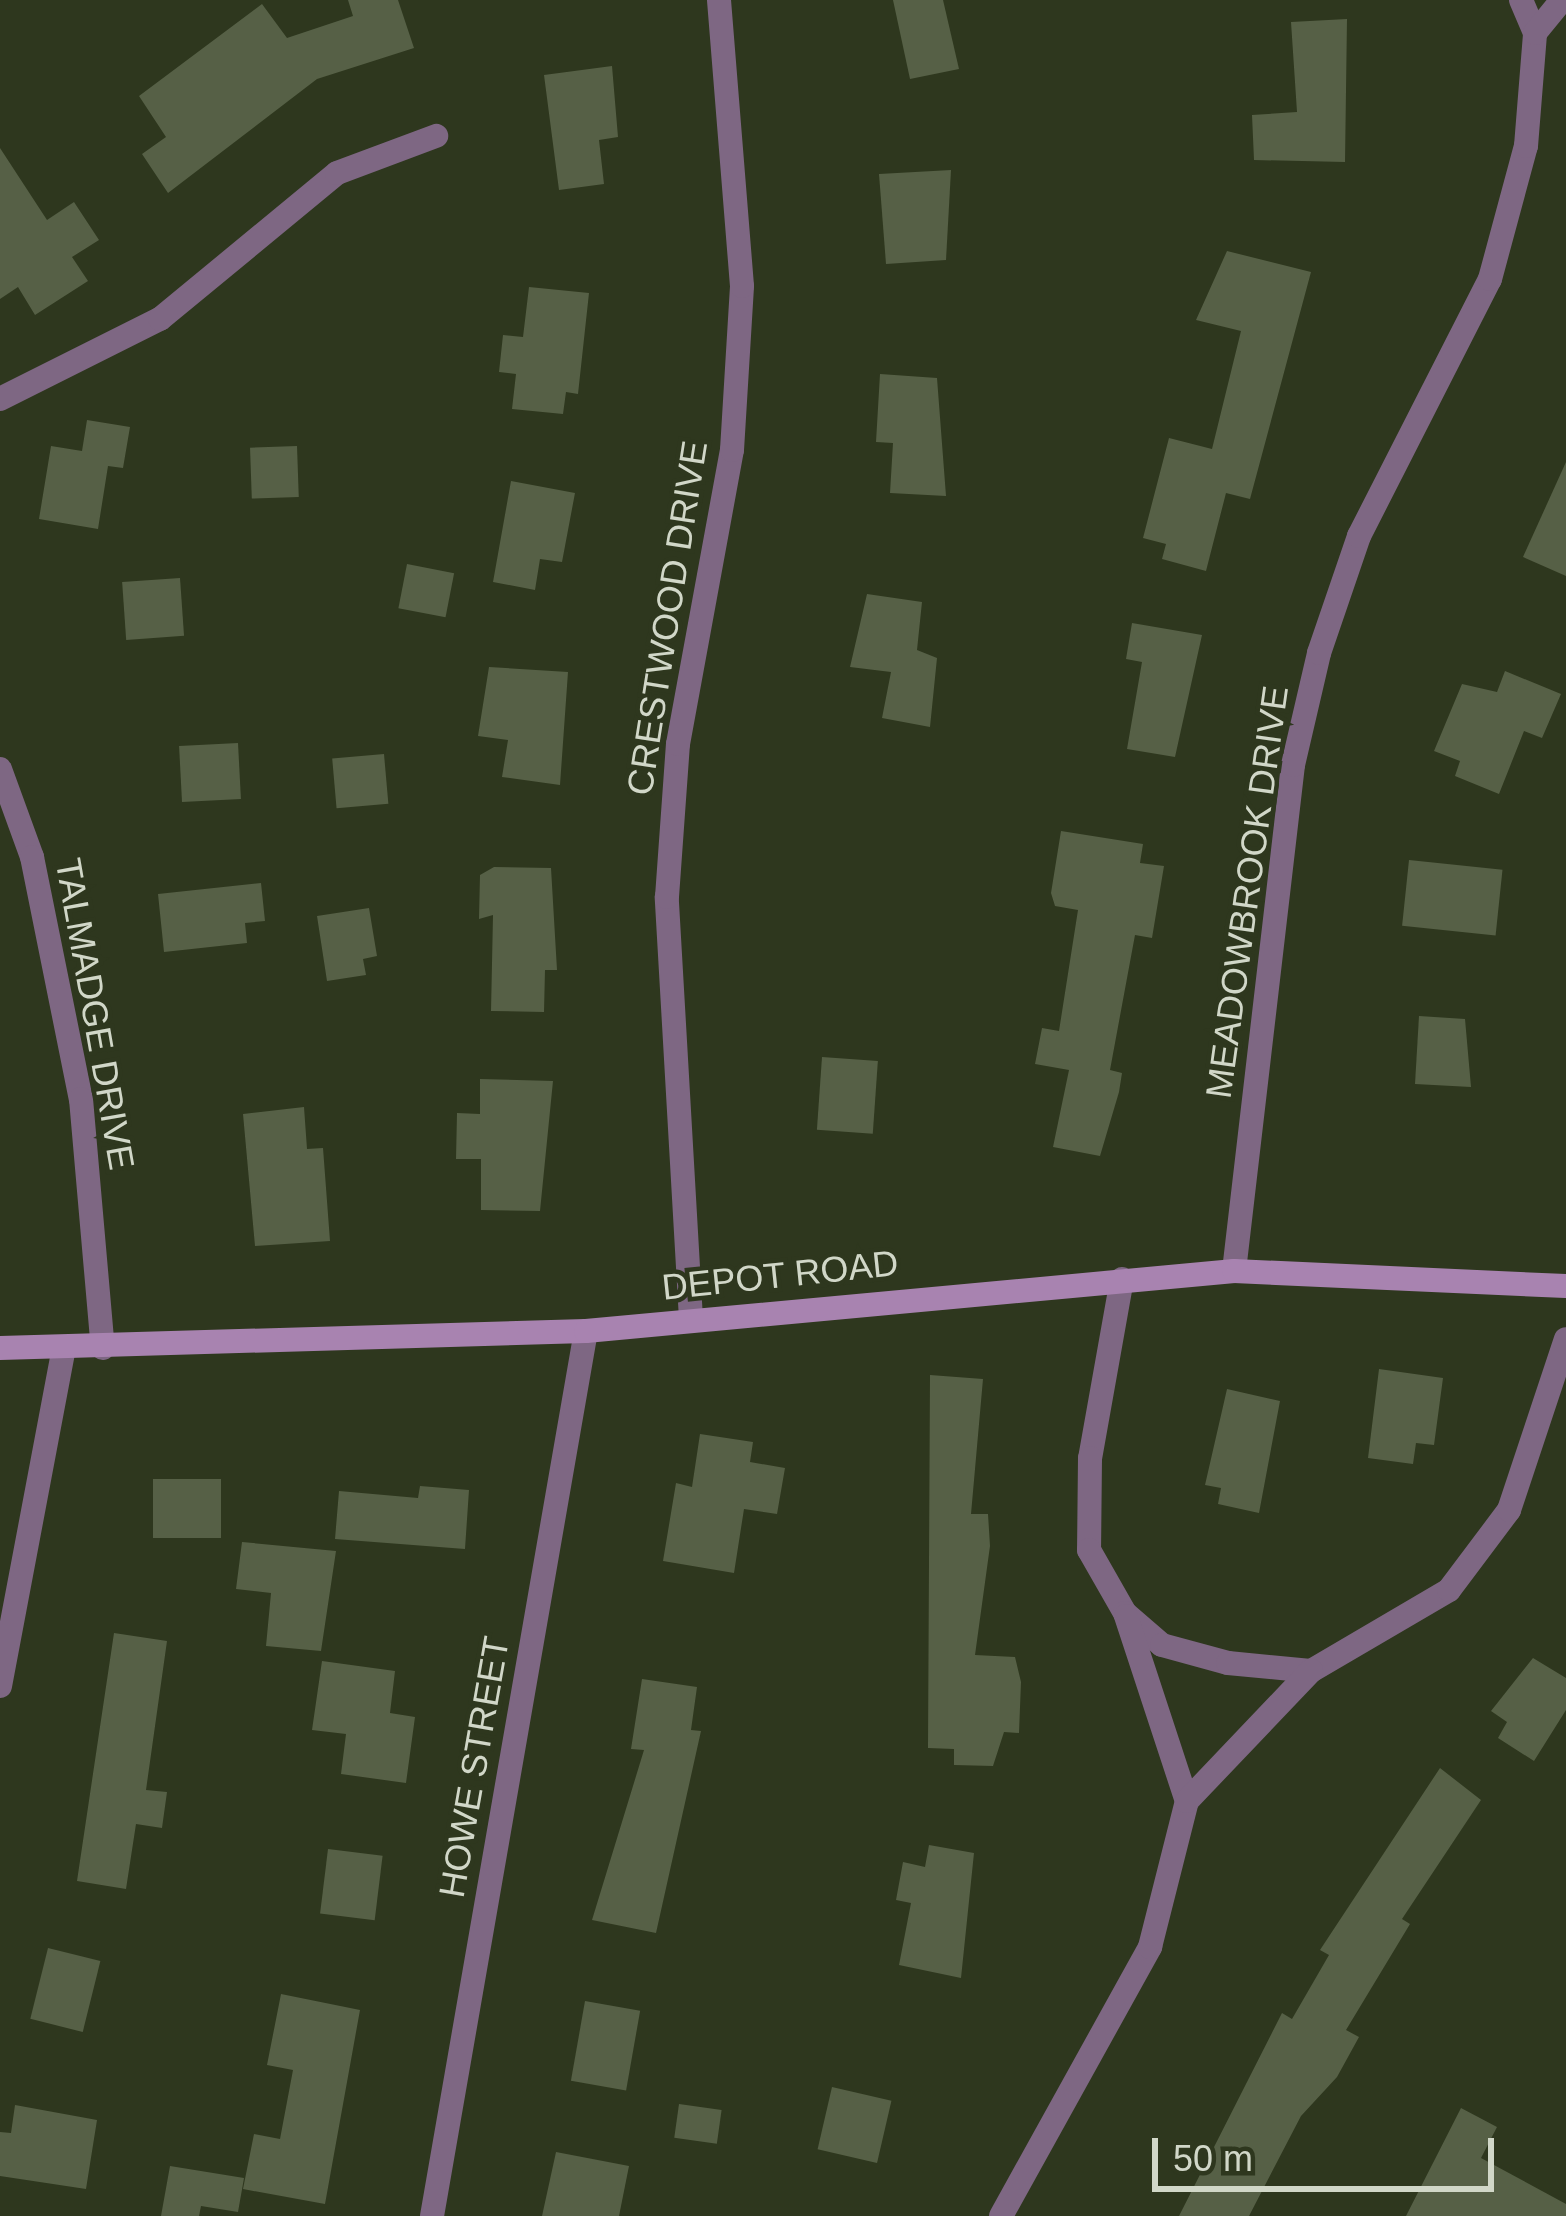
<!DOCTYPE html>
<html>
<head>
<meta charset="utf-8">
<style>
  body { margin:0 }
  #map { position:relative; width:1566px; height:2216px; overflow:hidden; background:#2e371e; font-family:Helvetica,sans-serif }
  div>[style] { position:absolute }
  .building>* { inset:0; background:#566046; transform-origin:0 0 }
  .street>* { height:24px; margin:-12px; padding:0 12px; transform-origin:12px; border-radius:12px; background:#7e6783 }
  .secondary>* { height:24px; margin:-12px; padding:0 12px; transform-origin:12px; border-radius:12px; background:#a883b0 }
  span { translate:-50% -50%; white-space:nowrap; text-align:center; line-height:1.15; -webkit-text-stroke:9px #2e371e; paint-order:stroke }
  .street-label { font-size:36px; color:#d1d7c8 }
  .scale { position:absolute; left:1152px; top:2138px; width:342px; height:54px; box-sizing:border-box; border:6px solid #d1d7c8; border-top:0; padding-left:15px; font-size:36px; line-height:42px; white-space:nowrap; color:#d1d7c8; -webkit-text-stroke:9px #2e371e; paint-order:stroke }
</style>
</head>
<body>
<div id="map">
  <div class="building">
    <div style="clip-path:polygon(348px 0,398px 0,414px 48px,317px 79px,168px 193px,142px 154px,166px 137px,139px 96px,262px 4px,287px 38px,353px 16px)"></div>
    <div style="clip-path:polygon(893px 0,943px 0,959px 69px,910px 79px)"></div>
    <div style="clip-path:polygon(1347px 19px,1345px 162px,1254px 160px,1252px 115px,1297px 112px,1291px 22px)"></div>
    <div style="clip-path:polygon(612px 66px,618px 137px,599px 140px,604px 184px,559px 190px,544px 75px)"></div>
    <div style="clip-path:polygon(0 148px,47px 220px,74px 202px,99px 240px,72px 257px,88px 281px,35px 315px,18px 287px,0 299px)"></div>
    <div style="clip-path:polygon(951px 170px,946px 260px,886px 264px,879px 174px)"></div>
    <div style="clip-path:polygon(1227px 251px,1311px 272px,1250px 499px,1226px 493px,1206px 571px,1162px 559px,1166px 544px,1143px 538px,1169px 438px,1212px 449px,1241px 331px,1196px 320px)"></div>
    <div style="clip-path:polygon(529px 287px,589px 293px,578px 394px,566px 392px,563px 414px,512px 409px,516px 374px,499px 372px,503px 335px,523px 337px)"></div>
    <div style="clip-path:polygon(880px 374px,937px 378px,946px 496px,890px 493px,893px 443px,876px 442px)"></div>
    <div style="clip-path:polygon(87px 420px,130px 427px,123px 468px,108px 466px,98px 529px,39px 519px,51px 446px,82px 451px)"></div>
    <div style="left:297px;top:446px;width:51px;height:47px;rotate:88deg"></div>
    <div style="clip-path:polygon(1566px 462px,1566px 576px,1523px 557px)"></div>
    <div style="clip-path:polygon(511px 481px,575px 493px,562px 562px,540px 559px,535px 590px,493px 582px)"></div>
    <div style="left:407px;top:564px;width:48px;height:45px;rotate:11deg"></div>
    <div style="left:180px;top:578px;width:58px;height:58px;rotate:86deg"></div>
    <div style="clip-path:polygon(867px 594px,922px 602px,917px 650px,937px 658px,930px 727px,882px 718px,891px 672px,850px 667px)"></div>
    <div style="clip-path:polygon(1132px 623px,1202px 635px,1175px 757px,1127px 749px,1142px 662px,1126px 659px)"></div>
    <div style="clip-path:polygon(489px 667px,568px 672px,560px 785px,502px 777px,508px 740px,478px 736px)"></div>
    <div style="clip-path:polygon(1505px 671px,1561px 694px,1542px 738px,1524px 731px,1499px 794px,1455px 776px,1460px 761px,1434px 751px,1462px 684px,1497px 692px)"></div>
    <div style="left:238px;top:743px;width:56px;height:59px;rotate:87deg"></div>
    <div style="left:384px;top:754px;width:50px;height:52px;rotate:85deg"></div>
    <div style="clip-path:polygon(1061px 831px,1143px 844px,1140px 863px,1164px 866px,1152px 938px,1135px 935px,1110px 1070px,1122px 1073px,1119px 1092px,1100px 1156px,1053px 1147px,1069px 1070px,1035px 1064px,1042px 1028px,1059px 1031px,1078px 910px,1055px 906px,1051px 893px)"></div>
    <div style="left:1409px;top:860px;width:94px;height:66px;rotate:6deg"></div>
    <div style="clip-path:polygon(494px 867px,551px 868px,557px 970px,545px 970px,544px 1012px,491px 1011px,493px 915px,479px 919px,480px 875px)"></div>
    <div style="clip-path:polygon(261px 883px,265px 921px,245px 923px,247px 943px,164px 952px,158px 894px)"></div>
    <div style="clip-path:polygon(369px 908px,377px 956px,363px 959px,366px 975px,327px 981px,317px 916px)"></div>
    <div style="clip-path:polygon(1419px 1016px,1465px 1019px,1471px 1087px,1415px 1084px)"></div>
    <div style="left:822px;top:1057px;width:56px;height:73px;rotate:4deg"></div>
    <div style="clip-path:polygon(480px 1079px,553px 1081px,540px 1211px,481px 1210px,481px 1159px,456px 1159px,457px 1113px,480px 1114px)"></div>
    <div style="clip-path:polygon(304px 1107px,307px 1149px,323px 1148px,330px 1241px,255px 1246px,243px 1114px)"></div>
    <div style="clip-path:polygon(1379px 1369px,1443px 1378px,1434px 1445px,1416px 1443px,1413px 1464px,1368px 1458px)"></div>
    <div style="clip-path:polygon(930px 1375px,983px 1379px,971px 1514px,988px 1514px,990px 1546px,975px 1655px,1015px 1657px,1021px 1682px,1019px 1733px,1004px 1732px,993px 1766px,954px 1765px,954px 1749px,928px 1748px)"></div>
    <div style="clip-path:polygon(1227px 1389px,1280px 1401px,1259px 1513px,1218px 1504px,1221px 1488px,1205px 1485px)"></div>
    <div style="clip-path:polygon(700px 1434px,753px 1442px,750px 1462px,785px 1468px,777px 1514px,744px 1509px,734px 1573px,663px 1561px,676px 1483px,692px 1487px)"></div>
    <div style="left:221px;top:1479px;width:59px;height:68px;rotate:90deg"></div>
    <div style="clip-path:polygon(420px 1486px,469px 1490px,465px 1549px,335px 1539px,339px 1491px,418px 1498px)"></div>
    <div style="clip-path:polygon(242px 1542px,336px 1551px,321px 1651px,266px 1646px,271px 1593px,236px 1589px)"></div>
    <div style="clip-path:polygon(114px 1633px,167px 1641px,146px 1790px,167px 1792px,162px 1828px,136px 1824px,126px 1889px,77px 1881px)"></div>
    <div style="clip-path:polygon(1533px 1658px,1566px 1678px,1566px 1710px,1534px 1761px,1498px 1738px,1507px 1722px,1491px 1711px)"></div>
    <div style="clip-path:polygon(322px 1661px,395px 1671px,390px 1713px,415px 1717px,406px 1783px,341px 1774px,346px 1734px,312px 1730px)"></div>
    <div style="clip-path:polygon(642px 1679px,697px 1687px,691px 1730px,701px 1731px,656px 1933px,592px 1920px,644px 1750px,631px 1749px)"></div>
    <div style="clip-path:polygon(1440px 1768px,1481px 1800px,1402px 1919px,1410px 1924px,1346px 2030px,1359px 2037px,1337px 2077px,1301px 2116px,1249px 2216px,1179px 2216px,1282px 2013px,1292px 2019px,1329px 1955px,1320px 1950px)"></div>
    <div style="clip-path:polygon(929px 1845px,974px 1853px,961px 1978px,899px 1965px,911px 1903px,896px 1900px,903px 1862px,925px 1867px)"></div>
    <div style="left:328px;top:1849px;width:55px;height:65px;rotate:7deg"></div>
    <div style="left:48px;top:1948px;width:54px;height:73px;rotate:14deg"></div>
    <div style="clip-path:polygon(281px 1994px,360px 2010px,325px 2204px,243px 2189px,254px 2134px,280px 2139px,293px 2070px,267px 2065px)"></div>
    <div style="left:585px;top:2001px;width:56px;height:81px;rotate:10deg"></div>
    <div style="left:832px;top:2087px;width:61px;height:64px;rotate:13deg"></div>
    <div style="left:679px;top:2104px;width:43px;height:34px;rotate:8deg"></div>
    <div style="clip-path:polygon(15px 2105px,97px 2120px,86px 2189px,0 2176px,0 2132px,11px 2133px)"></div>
    <div style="clip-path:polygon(1461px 2108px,1497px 2127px,1481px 2158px,1566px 2204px,1566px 2216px,1406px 2216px)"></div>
    <div style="clip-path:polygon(556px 2152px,629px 2166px,619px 2216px,542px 2216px)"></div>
    <div style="clip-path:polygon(170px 2166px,244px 2178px,238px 2212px,201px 2206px,199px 2216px,161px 2216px)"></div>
  </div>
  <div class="street">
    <div style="left:1521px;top:0;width:36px;rotate:67deg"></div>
    <div style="left:0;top:399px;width:179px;rotate:-26.6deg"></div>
    <div style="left:160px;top:319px;width:229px;rotate:-39.5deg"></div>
    <div style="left:337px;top:173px;width:106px;rotate:-20.5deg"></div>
    <div style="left:0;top:769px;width:94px;rotate:70deg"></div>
    <div style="left:32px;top:857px;width:247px;rotate:78.6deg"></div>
    <div style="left:81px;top:1099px;width:250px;rotate:85deg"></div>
    <div style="left:1234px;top:1271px;width:509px;rotate:-83.35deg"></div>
    <div style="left:1293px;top:765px;width:115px;rotate:-76.9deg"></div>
    <div style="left:1319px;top:653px;width:124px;rotate:-71.1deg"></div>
    <div style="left:1359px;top:536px;width:288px;rotate:-63deg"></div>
    <div style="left:1490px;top:279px;width:138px;rotate:-74.9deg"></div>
    <div style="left:1526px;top:146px;width:113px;rotate:-85.4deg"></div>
    <div style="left:1535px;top:33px;width:43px;rotate:-50.7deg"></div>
    <div style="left:1122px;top:1279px;width:182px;rotate:100.1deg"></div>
    <div style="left:1090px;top:1458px;width:92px;rotate:90.6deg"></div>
    <div style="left:1089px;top:1550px;width:73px;rotate:60.3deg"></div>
    <div style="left:1125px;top:1613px;width:49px;rotate:40.9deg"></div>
    <div style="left:1162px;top:1645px;width:68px;rotate:15.3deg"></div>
    <div style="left:1228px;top:1663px;width:83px;rotate:5.5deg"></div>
    <div style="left:1311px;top:1671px;width:160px;rotate:-30.4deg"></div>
    <div style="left:1449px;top:1590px;width:100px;rotate:-53.1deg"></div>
    <div style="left:1509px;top:1510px;width:180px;rotate:-71.6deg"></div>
    <div style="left:691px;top:1319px;width:423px;rotate:-93.3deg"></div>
    <div style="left:667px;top:897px;width:153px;rotate:-85.9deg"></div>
    <div style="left:678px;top:744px;width:299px;rotate:-79.6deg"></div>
    <div style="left:732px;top:450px;width:164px;rotate:-86.5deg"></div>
    <div style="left:742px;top:286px;width:287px;rotate:-94.6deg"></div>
    <div style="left:1126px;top:1616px;width:195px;rotate:71.8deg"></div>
    <div style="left:0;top:1686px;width:344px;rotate:-79.3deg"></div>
    <div style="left:432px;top:2216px;width:898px;rotate:-80.13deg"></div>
    <div style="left:1001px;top:2216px;width:308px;rotate:-61deg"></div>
    <div style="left:1150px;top:1947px;width:151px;rotate:-75.8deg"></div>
    <div style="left:1187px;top:1801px;width:180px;rotate:-46.4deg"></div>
  </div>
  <div class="secondary">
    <div style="left:0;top:1348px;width:586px;rotate:-1.66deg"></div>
    <div style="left:586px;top:1331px;width:651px;rotate:-5.29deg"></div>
    <div style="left:1234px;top:1271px;width:332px;rotate:2.6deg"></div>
  </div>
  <div class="street-label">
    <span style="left:667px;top:618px;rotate:-81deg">CRESTWOOD DRIVE</span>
    <span style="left:1247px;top:892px;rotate:-82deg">MEADOWBROOK DRIVE</span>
    <span style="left:95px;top:1014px;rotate:80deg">TALMADGE DRIVE</span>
    <span style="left:780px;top:1275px;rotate:-6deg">DEPOT ROAD</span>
    <span style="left:474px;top:1767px;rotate:-80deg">HOWE STREET</span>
  </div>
  <div class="scale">50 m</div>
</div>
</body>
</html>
